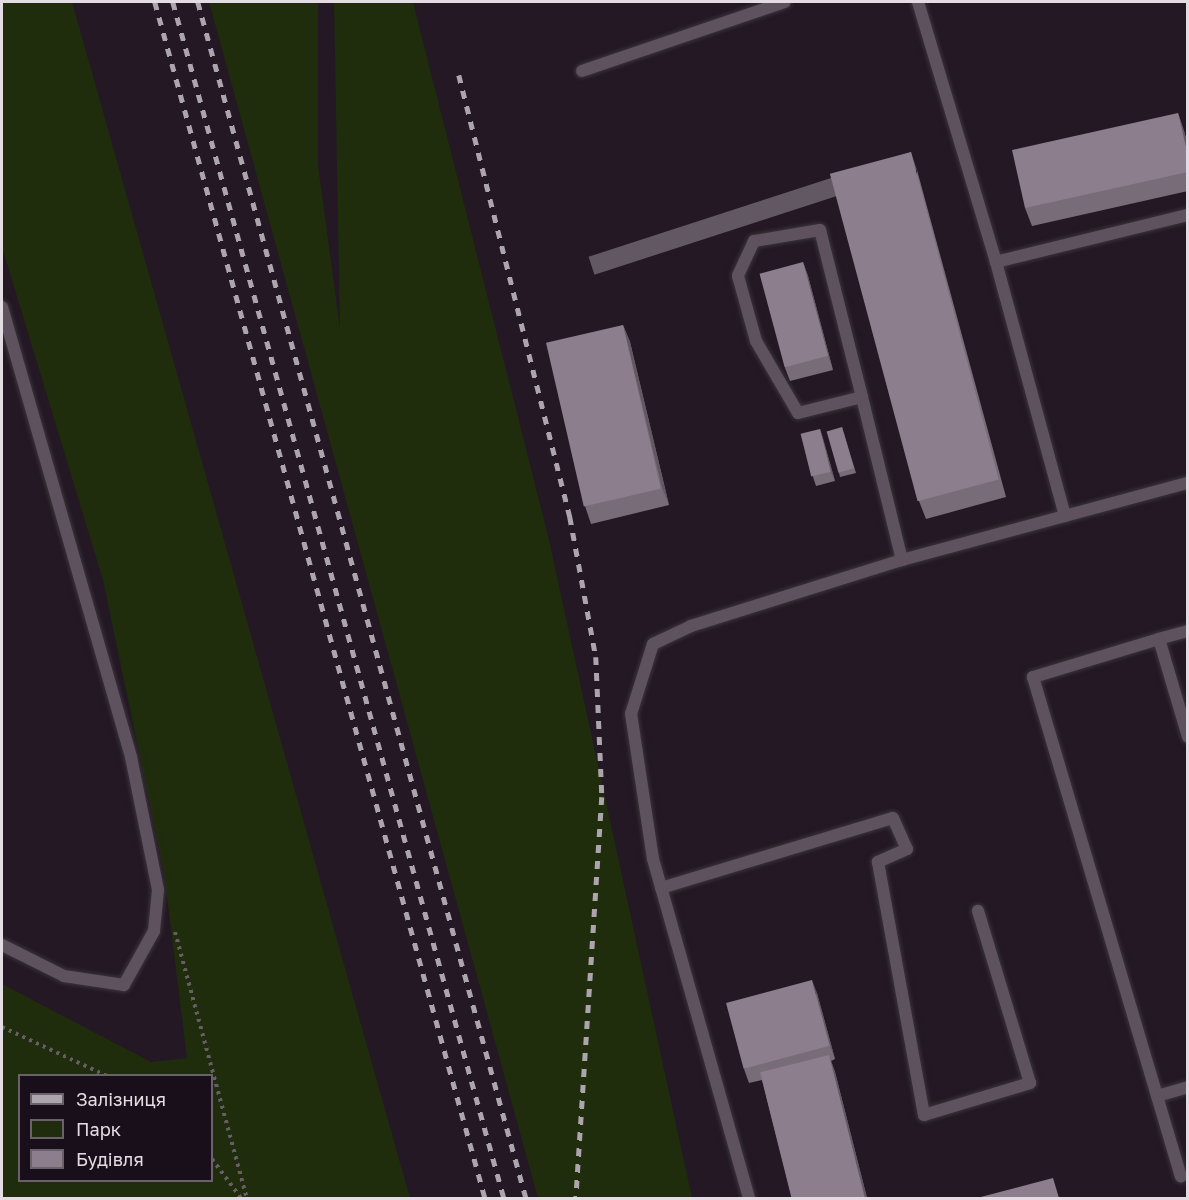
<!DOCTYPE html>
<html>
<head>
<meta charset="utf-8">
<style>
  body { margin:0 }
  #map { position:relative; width:1189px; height:1200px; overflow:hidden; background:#231823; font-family:"Golos Text",sans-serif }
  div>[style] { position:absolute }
  .green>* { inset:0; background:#1f2d0d }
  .path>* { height:4px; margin-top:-2px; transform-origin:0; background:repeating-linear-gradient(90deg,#675d67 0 3px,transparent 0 7.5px) }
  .roads { filter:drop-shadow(0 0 2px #3b343b) drop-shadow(0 0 2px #3b343b) }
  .lane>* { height:12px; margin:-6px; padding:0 6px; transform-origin:6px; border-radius:6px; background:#5f525f }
  .rail>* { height:4.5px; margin-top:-2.25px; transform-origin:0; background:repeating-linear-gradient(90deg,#ada5ad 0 8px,transparent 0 16px) }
  .wall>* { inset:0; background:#786c79 }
  .shaded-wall>* { inset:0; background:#625863; transform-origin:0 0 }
  .building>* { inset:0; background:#8c7e8d; transform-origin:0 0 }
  span { translate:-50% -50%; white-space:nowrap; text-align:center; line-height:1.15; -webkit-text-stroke:6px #190f1a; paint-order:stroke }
  .frame { position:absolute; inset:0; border:3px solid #e3dce3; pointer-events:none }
  .legend { position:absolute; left:18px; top:1074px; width:195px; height:108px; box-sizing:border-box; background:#190f1a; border:2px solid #6a616a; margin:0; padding:8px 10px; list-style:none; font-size:18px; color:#e3dce3 }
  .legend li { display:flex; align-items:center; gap:12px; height:30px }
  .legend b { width:30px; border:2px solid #6a616a }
</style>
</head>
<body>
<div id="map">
  <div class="green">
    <div style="clip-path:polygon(evenodd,2px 2px,72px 2px,410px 1198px,2px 1198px,2px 984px,151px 1062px,187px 1058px,164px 872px,103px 580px,2px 247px,2px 2px,20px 1076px,212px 1076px,212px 1180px,20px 1180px,20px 1076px)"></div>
    <div style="clip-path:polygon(209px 2px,318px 2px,318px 165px,340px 329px,334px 2px,413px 2px,549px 540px,692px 1198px,538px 1198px)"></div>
  </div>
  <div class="path">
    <div style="left:175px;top:932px;width:276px;rotate:74.9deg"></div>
    <div style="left:2px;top:1027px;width:116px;rotate:25deg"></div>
    <div style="left:212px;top:1159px;width:49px;rotate:53.4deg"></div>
  </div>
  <div class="roads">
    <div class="lane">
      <div style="left:918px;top:2px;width:271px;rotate:73.3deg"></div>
      <div style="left:582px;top:71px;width:214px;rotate:-18.8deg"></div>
      <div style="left:2px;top:307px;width:468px;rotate:74deg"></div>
      <div style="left:131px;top:757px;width:136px;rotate:78.5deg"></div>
      <div style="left:158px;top:890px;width:41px;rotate:95.6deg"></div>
      <div style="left:154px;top:931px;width:62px;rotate:119.1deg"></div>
      <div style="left:124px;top:985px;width:61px;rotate:-171.5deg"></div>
      <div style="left:64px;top:976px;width:69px;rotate:-153.4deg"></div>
      <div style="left:1065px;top:516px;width:263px;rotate:-105.2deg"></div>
      <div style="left:996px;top:262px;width:198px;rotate:-13.8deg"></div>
      <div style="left:902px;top:560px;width:296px;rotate:-15.1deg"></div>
      <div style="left:1188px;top:631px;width:30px;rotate:165deg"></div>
      <div style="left:1159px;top:639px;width:102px;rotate:73.5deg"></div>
      <div style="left:1159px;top:639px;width:132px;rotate:163.2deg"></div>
      <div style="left:1033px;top:677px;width:521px;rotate:73.51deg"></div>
      <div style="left:661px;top:888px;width:242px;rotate:-16.8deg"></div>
      <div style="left:893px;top:818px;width:34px;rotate:66deg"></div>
      <div style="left:907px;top:849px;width:32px;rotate:156deg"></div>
      <div style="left:878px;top:862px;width:257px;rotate:79.7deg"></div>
      <div style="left:924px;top:1115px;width:111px;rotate:-16.8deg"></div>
      <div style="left:1030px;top:1083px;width:180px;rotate:-106.8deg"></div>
      <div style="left:1157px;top:1096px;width:32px;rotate:-16deg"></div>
      <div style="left:749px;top:1198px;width:352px;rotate:-105.8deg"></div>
      <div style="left:653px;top:859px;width:147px;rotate:-98.6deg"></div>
      <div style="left:631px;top:714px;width:73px;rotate:-72.6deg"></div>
      <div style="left:653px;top:644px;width:42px;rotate:-25.3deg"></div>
      <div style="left:691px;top:626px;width:221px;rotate:-17.4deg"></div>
      <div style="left:902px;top:560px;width:168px;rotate:-103.8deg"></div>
      <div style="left:862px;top:397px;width:172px;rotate:-104.1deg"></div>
      <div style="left:820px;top:230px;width:67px;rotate:170.5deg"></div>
      <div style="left:754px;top:241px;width:38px;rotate:115deg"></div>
      <div style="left:738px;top:276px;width:67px;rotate:74.5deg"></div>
      <div style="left:756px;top:341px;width:83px;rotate:59.7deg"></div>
      <div style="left:798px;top:413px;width:66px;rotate:-14deg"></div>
    </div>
  </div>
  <div class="rail">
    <div style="left:155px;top:2px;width:1241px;rotate:74.57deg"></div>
    <div style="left:173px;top:2px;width:1241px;rotate:74.53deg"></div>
    <div style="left:198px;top:2px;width:1240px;rotate:74.66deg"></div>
    <div style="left:459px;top:75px;width:456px;rotate:75.9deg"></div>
    <div style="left:570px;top:517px;width:142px;rotate:79.5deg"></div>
    <div style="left:596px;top:657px;width:140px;rotate:87.5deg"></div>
    <div style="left:602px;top:797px;width:402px;rotate:93.7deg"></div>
  </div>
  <div class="wall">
    <div style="clip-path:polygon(1178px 113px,1184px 131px,1188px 145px,1188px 191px,1032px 226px,1025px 208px)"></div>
    <div style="clip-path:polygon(917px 170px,1006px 497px,926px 519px,919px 501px)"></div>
    <div style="clip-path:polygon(803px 262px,808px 276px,833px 370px,790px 381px,785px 368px)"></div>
    <div style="clip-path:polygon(623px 325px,630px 342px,669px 505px,591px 524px,585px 506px)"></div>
    <div style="clip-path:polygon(842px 427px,856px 473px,840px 477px,839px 473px)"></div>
    <div style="clip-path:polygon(820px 429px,835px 481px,816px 486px,813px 477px)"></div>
    <div style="clip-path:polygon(817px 993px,835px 1059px,831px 1061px,835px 1072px,867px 1198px,792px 1198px,762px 1080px,749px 1083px,744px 1069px)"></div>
  </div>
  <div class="shaded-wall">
    <div style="clip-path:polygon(1178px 113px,1184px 131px,1188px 145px,1188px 156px)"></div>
    <div style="left:911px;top:152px;width:19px;height:339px;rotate:72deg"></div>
    <div style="clip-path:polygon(803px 262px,808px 276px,833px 370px,828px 356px)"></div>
    <div style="clip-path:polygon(623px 325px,630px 342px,669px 505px,662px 488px)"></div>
    <div style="clip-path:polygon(820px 429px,823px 438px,835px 481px,831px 472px)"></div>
    <div style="clip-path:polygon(812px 980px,817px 993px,835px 1059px,830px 1046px)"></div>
    <div style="clip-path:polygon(829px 1055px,835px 1072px,867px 1198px,865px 1198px)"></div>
  </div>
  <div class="building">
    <div style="clip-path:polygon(1178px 113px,1188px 156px,1188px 172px,1025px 208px,1012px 150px)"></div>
    <div style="left:911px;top:152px;width:339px;height:84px;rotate:75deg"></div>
    <div style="left:803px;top:262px;width:97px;height:45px;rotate:75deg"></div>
    <div style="left:623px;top:325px;width:168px;height:79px;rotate:77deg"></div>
    <div style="left:842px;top:427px;width:43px;height:16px;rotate:74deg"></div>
    <div style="left:820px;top:429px;width:44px;height:20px;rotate:76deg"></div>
    <div style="left:812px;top:980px;width:68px;height:89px;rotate:75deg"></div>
    <div style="left:829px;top:1055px;width:147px;height:71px;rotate:76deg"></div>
    <div style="clip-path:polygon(1053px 1178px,1059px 1198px,977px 1198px)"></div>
  </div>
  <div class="frame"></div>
  <ul class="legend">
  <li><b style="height:8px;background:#ada5ad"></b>Залізниця</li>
  <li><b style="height:16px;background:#1f2d0d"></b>Парк</li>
  <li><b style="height:16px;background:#8c7e8d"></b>Будівля</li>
  </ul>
</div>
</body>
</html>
